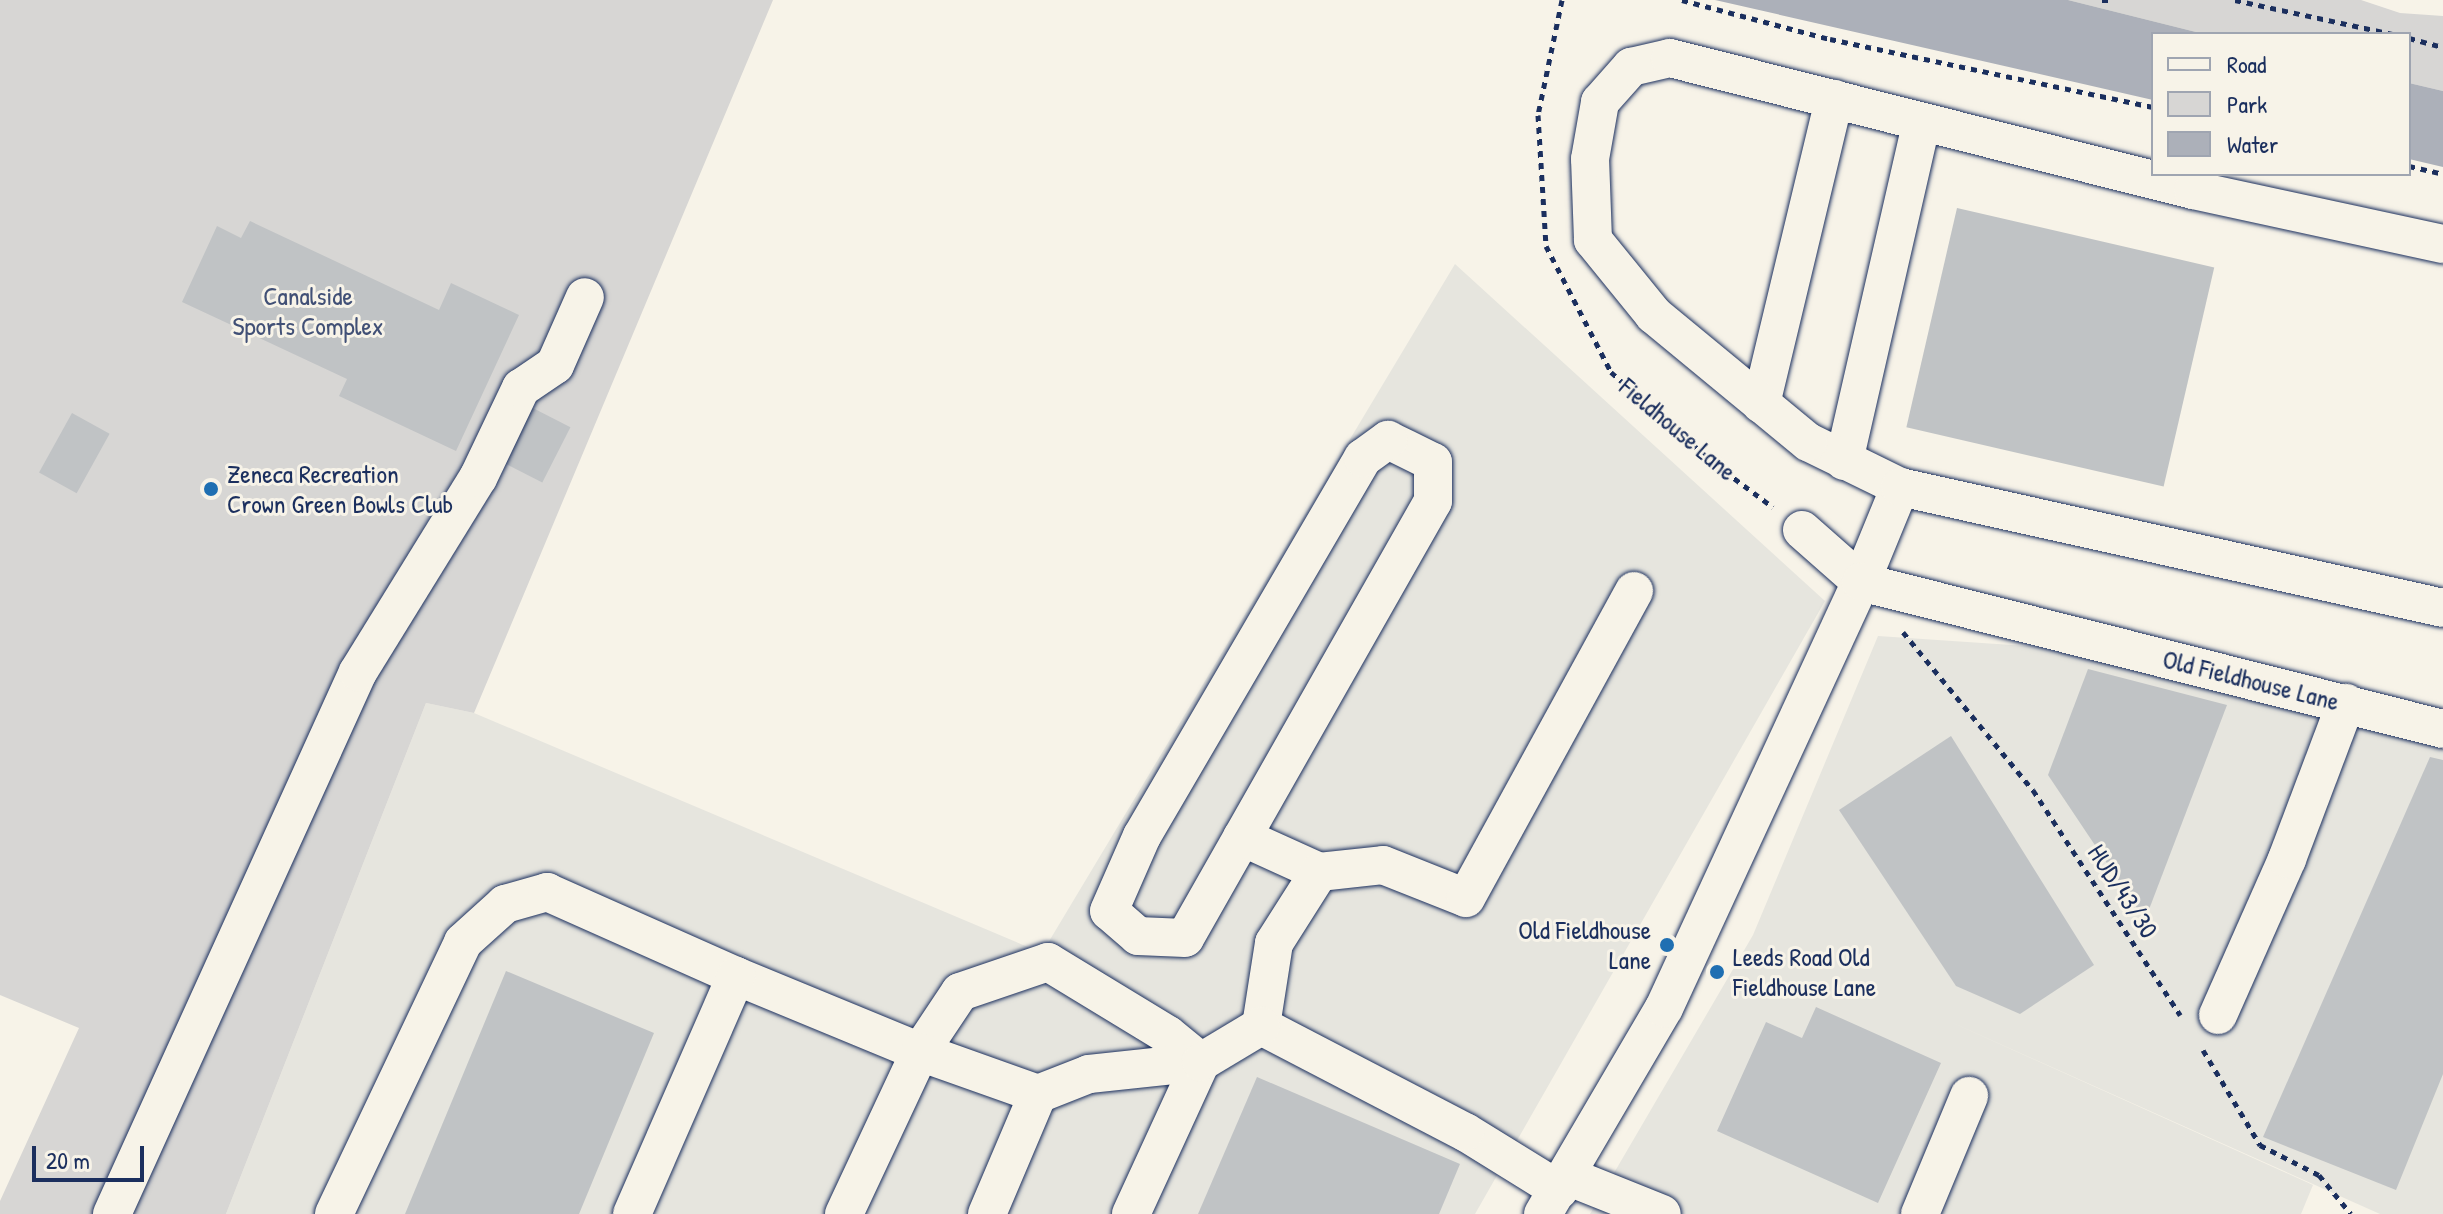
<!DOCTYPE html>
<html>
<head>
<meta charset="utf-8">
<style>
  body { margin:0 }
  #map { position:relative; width:2443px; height:1214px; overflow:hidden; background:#f7f3e8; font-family:"Patrick Hand",sans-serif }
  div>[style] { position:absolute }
  .built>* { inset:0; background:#e6e5de }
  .green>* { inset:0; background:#d7d6d4 }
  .water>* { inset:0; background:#acb0b9 }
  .building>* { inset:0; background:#c0c3c5; transform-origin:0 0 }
  .path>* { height:5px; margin-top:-2.5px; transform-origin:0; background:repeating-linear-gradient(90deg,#1b2f5e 0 6px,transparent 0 12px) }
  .roads { filter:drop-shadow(0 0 2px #1b2f5e) drop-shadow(0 0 2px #1b2f5e) }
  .minor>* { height:38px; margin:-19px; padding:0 19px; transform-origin:19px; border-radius:19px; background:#f7f3e8 }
  .dots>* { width:22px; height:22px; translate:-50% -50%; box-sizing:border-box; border:4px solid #f7f3e8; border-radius:50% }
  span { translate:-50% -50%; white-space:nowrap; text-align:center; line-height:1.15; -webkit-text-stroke:6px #f7f3e8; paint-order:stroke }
  .park-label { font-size:26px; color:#415076 }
  .street-label { font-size:26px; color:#1b2f5e }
  .poi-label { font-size:26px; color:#1b2f5e }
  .left { translate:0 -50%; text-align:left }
  .right { translate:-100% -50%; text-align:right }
  .legend { position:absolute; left:2151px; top:32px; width:260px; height:144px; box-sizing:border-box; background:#f7f3e8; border:2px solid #9fa5b1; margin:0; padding:10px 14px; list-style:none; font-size:24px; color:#1b2f5e }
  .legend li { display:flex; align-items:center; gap:16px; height:40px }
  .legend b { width:40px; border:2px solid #9fa5b1 }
  .scale { position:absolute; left:32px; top:1146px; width:112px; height:36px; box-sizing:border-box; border:4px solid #1b2f5e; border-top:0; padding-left:10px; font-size:24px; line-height:28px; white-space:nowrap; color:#1b2f5e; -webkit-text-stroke:6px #f7f3e8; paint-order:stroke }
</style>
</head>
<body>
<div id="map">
  <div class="built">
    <div style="clip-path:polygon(1455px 264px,1825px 601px,1475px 1214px,226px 1214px,426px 703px,474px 713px,1042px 953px)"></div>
    <div style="clip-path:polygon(1878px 636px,2129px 653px,2443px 741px,2443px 1214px,2380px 1214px,1942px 1018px,2313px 1185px,2301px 1214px,1590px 1214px,1753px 935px)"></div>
  </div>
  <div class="green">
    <div style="clip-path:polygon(0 0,773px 0,474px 713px,426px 703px,226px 1214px,0 1214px,0 1201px,79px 1028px,0 995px)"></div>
    <div style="clip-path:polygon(2068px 0,2361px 0,2400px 13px,2443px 16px,2443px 91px,2409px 83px,2409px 34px,2204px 34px)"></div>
  </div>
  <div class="water">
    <div style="clip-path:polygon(1715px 0,2068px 0,2204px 34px,2153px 34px,2153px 100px)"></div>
    <div style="clip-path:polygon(2409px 83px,2443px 91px,2443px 167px,2409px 159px)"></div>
  </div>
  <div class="building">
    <div style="left:1957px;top:208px;width:264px;height:225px;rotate:13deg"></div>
    <div style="clip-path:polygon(250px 221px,439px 310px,451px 283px,519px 315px,456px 451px,339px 396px,347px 379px,182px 302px,217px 226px,241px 238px)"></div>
    <div style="left:525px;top:404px;width:51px;height:62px;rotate:27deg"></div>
    <div style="left:72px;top:413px;width:43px;height:68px;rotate:29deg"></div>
    <div style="clip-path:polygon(2088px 669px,2227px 705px,2145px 920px,2048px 775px)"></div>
    <div style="clip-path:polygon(1951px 736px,2094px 965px,2020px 1014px,1956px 986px,1839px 810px)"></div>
    <div style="clip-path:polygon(2430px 757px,2443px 760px,2443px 1074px,2396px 1190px,2263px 1137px)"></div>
    <div style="clip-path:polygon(506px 971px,654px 1033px,579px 1214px,405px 1214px)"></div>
    <div style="clip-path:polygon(1816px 1007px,1941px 1063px,1878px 1203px,1717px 1131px,1766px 1022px,1802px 1038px)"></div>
    <div style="clip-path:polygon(1257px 1077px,1460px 1164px,1439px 1214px,1198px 1214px)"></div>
  </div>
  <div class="path">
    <div style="left:1562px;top:0;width:117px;rotate:101.8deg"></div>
    <div style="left:1538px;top:115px;width:131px;rotate:86.5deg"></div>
    <div style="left:1546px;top:246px;width:142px;rotate:62.7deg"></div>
    <div style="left:1611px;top:372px;width:139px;rotate:41.5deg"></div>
    <div style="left:1715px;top:464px;width:72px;rotate:36.6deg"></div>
    <div style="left:1682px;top:0;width:153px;rotate:14.8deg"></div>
    <div style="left:1830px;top:39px;width:330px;rotate:11.9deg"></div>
    <div style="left:2102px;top:0;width:12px"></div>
    <div style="left:2235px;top:0;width:161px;rotate:12.2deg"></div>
    <div style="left:2409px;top:38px;width:35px;rotate:15deg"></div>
    <div style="left:2409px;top:166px;width:35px;rotate:13deg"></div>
    <div style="left:1903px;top:632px;width:205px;rotate:50.6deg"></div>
    <div style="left:2033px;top:790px;width:269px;rotate:56.8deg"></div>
    <div style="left:2203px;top:1050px;width:111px;rotate:59deg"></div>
    <div style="left:2260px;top:1145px;width:66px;rotate:27deg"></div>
    <div style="left:2319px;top:1175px;width:50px;rotate:50.6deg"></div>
  </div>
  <div class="roads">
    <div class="minor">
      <div style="left:1761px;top:404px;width:314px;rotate:-76.5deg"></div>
      <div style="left:1388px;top:440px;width:50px;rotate:26.1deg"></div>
      <div style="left:1433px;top:462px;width:39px;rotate:90deg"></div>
      <div style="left:1433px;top:501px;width:502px;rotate:119.58deg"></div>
      <div style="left:1185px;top:938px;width:47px;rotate:-177.6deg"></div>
      <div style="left:1138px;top:936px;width:38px;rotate:-139deg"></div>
      <div style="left:1109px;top:911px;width:82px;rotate:-66.3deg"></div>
      <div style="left:1142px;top:836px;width:438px;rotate:-59.7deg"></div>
      <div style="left:1363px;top:458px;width:31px;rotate:-36deg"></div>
      <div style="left:1844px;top:461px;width:346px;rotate:-77.1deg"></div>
      <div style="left:1900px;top:487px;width:102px;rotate:-153.9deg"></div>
      <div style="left:1808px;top:442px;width:200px;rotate:-140.5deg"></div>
      <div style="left:1654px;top:315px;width:97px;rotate:-129.1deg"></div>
      <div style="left:1593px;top:240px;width:81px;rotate:-92.1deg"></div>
      <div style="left:1590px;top:159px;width:58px;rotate:-80deg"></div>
      <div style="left:1600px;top:102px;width:47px;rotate:-48.5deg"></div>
      <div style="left:1631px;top:67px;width:40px;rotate:-13deg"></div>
      <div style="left:1670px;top:58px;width:539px;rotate:14.17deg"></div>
      <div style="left:2193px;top:190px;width:256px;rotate:12.2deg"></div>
      <div style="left:1802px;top:530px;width:79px;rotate:41.4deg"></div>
      <div style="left:1861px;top:582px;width:103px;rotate:-67.7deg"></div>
      <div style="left:1900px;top:487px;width:556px;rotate:12.56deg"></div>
      <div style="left:1242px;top:837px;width:85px;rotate:24.4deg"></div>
      <div style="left:736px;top:976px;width:199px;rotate:22.4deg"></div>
      <div style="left:920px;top:1052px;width:72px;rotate:-56.3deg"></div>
      <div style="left:960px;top:992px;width:93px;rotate:-18.8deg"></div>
      <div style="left:1048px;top:962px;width:140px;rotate:31.3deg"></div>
      <div style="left:1168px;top:1035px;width:43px;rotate:39.3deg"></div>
      <div style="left:2218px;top:1015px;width:171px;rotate:-66.1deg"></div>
      <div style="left:2287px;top:859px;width:167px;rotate:-69.3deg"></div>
      <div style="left:1567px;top:1176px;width:102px;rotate:21.8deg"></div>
      <div style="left:1559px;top:1190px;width:110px;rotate:-148.3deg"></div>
      <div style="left:1465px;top:1132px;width:230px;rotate:-152.5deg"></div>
      <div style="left:1261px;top:1026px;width:84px;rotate:-81.1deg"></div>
      <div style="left:1274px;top:943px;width:84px;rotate:-57.6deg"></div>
      <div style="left:1319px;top:872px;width:64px;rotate:-6.2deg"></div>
      <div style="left:1383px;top:865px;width:89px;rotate:21.7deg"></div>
      <div style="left:1466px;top:898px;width:350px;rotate:-61.3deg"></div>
      <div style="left:112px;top:1214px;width:595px;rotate:-65.59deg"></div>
      <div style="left:358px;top:672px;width:228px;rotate:-58.3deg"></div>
      <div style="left:478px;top:478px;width:100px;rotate:-64.5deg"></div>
      <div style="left:521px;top:388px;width:41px;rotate:-34.1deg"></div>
      <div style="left:555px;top:365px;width:74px;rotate:-66.2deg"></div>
      <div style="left:334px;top:1214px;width:301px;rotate:-64.6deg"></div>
      <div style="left:463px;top:942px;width:57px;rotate:-42.1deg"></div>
      <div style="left:505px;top:904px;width:44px;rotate:-15.9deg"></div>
      <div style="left:547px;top:892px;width:207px;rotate:24deg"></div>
      <div style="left:736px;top:976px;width:260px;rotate:113.6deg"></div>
      <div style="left:844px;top:1214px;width:179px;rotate:-64.9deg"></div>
      <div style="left:920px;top:1052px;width:125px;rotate:19.6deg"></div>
      <div style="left:987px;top:1214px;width:130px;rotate:-67deg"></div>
      <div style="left:1038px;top:1094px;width:55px;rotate:-21.4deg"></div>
      <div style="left:1089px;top:1074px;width:113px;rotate:-6.1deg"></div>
      <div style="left:1131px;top:1214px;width:167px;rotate:-65.3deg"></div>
      <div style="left:1201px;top:1062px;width:70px;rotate:-31deg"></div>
      <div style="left:1543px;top:1214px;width:239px;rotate:-59.6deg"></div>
      <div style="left:1664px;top:1008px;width:469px;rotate:-65.2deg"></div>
      <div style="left:1861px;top:582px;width:600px;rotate:14.18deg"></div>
      <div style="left:1920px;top:1214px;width:128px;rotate:-67.4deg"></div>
    </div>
  </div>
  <div class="dots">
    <div style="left:211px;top:489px;background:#1f6fb2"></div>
    <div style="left:1667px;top:945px;background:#1f6fb2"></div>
    <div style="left:1717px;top:972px;background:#1f6fb2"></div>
  </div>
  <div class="park-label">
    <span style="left:308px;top:311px">Canalside<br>Sports Complex</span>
  </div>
  <div class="street-label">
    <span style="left:1678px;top:429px;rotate:40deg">Fieldhouse Lane</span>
    <span style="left:2251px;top:680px;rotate:14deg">Old Fieldhouse Lane</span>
    <span style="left:2123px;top:891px;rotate:57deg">HUD/43/30</span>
  </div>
  <div class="poi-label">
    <span class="left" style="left:227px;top:489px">Zeneca Recreation<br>Crown Green Bowls Club</span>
    <span class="right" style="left:1651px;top:945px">Old Fieldhouse<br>Lane</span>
    <span class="left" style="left:1733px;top:972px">Leeds Road Old<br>Fieldhouse Lane</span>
  </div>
  <ul class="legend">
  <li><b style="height:10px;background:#f7f3e8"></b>Road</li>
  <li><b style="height:22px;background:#d7d6d4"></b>Park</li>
  <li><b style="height:22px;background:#acb0b9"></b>Water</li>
  </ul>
  <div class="scale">20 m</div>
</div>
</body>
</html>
